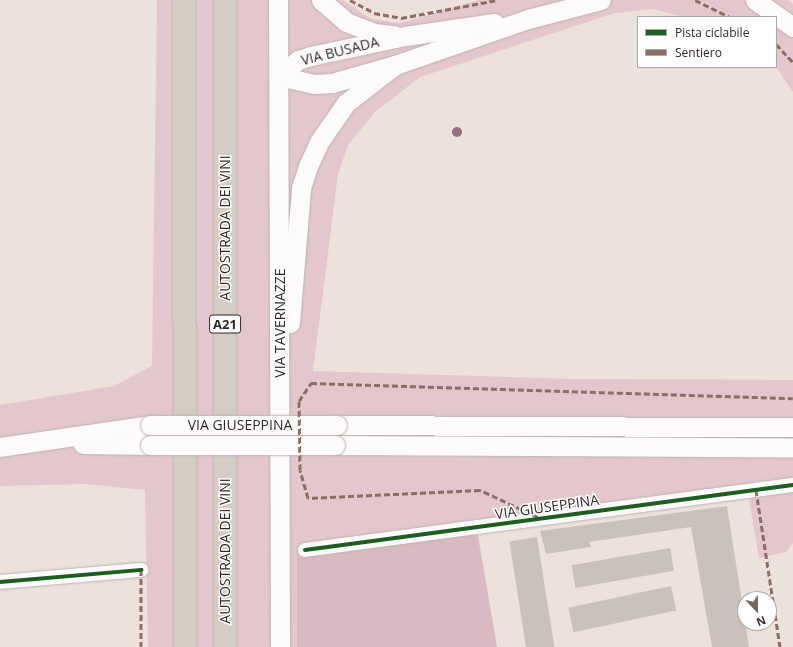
<!DOCTYPE html>
<html>
<head>
<meta charset="utf-8">
<style>
  body { margin:0 }
  #map { position:relative; width:793px; height:647px; overflow:hidden; background:#ece1db; font-family:"Open Sans",sans-serif }
  div>[style] { position:absolute }
  .green>* { inset:0; background:#e4c6cd }
  .forest>* { inset:0; background:#d9bac2 }
  .building>* { inset:0; background:#cac1bd; transform-origin:0 0 }
  .roads { filter:drop-shadow(0 0 1px #bcb3ae) drop-shadow(0 0 1px #bcb3ae) }
  .street>* { height:14px; margin:-7px; padding:0 7px; transform-origin:7px; border-radius:7px; background:#fcfafa }
  .secondary>* { height:19px; margin:-9.5px; padding:0 9.5px; transform-origin:9.5px; border-radius:9.5px; background:#fcfafa }
  .highway>* { height:22px; margin:-11px; padding:0 11px; transform-origin:11px; border-radius:11px; background:#d3cdc3 }
  .bridges { filter:drop-shadow(0 0 1px #bcb3ae) drop-shadow(0 0 1px #bcb3ae) }
  .secondary-bridge>* { height:19px; margin:-9.5px; padding:0 9.5px; transform-origin:9.5px; border-radius:9.5px; background:#fcfafa }
  .quiet>* { height:3px; margin-top:-1.5px; transform-origin:0; background:repeating-linear-gradient(90deg,#8d6e63 0 6px,transparent 0 9px) }
  .cycleway>* { height:4px; margin:-2px; padding:0 2px; transform-origin:2px; border-radius:2px; background:#1b5e20 }
  .trees>* { width:10px; height:10px; margin:-5px; border-radius:50%; background:#95707d }
  span { translate:-50% -50%; white-space:nowrap; text-align:center; line-height:1.15; -webkit-text-stroke:3px #fff; paint-order:stroke }
  .shield-label span { padding:1px 3px; background:#fff; border:1px solid; border-radius:3px; -webkit-text-stroke-width:0 }
  .shield-label { font-size:13px; color:#302824; font-weight:700 }
  .street-label { font-size:14px; color:#302824 }
  .legend { position:absolute; left:637px; top:16px; width:140px; height:52px; box-sizing:border-box; background:#fff; border:1px solid #aca9a7; margin:0; padding:5px 7px; list-style:none; font-size:12px; color:#302824 }
  .legend li { display:flex; align-items:center; gap:8px; height:20px }
  .legend b { width:20px; border:1px solid #aca9a7 }
  .north { position:absolute; left:737px; top:591px; width:40px; height:40px; box-sizing:border-box; background:#fff; border:1px solid #aca9a7; border-radius:50%; rotate:158deg; font-size:11px; font-weight:700; line-height:16px; text-align:center; color:#302824 }
  .north::after { content:''; display:block; margin:auto; width:14px; height:18px; background:#726964; clip-path:polygon(50% 0,100% 100%,50% 72%,0 100%) }
</style>
</head>
<body>
<div id="map">
  <div class="green">
    <div style="clip-path:polygon(157px 0,343px 0,371px 19px,401px 23px,478px 0,787px 0,793px 4px,793px 92px,776px 67px,776px 17px,684px 17px,653px 9px,615px 13px,420px 77px,374px 113px,348px 145px,338px 174px,313px 371px,573px 379px,793px 380px,793px 543px,786px 552px,759px 558px,748px 493px,297px 553px,297px 647px,148px 647px,145px 490px,86px 484px,0 486px,0 405px,114px 386px,152px 366px)"></div>
  </div>
  <div class="forest">
    <div style="clip-path:polygon(477px 530px,497px 647px,297px 647px,297px 553px)"></div>
  </div>
  <div class="building">
    <div style="clip-path:polygon(727px 506px,749px 647px,712px 647px,691px 527px,589px 542px,591px 547px,546px 554px,540px 531px)"></div>
    <div style="left:537px;top:537px;width:111px;height:28px;rotate:81deg"></div>
    <div style="left:670px;top:548px;width:23px;height:100px;rotate:80deg"></div>
    <div style="left:671px;top:586px;width:25px;height:105px;rotate:78deg"></div>
  </div>
  <div class="roads">
    <div class="street">
      <div style="left:305px;top:550px;width:492px;rotate:-7.6deg"></div>
      <div style="left:0;top:582px;width:142px;rotate:-4.9deg"></div>
    </div>
    <div class="secondary">
      <div style="left:278px;top:0;width:647px;rotate:89.82deg"></div>
      <div style="left:321px;top:0;width:33px;rotate:41deg"></div>
      <div style="left:346px;top:22px;width:30px;rotate:21deg"></div>
      <div style="left:374px;top:33px;width:20px;rotate:6deg"></div>
      <div style="left:755px;top:0;width:47px;rotate:35.4deg"></div>
      <div style="left:279px;top:76px;width:36px;rotate:13deg"></div>
      <div style="left:314px;top:84px;width:18px;rotate:-3deg"></div>
      <div style="left:332px;top:83px;width:66px;rotate:-15.9deg"></div>
      <div style="left:395px;top:65px;width:141px;rotate:-19.1deg"></div>
      <div style="left:528px;top:19px;width:75px;rotate:-14.6deg"></div>
      <div style="left:279px;top:76px;width:25px;rotate:-40deg"></div>
      <div style="left:298px;top:60px;width:14px;rotate:-17deg"></div>
      <div style="left:311px;top:56px;width:96px;rotate:-12deg"></div>
      <div style="left:405px;top:36px;width:90px;rotate:-8.3deg"></div>
      <div style="left:290px;top:323px;width:135px;rotate:-85.3deg"></div>
      <div style="left:301px;top:188px;width:23px;rotate:-72deg"></div>
      <div style="left:308px;top:166px;width:26px;rotate:-65deg"></div>
      <div style="left:319px;top:142px;width:47px;rotate:-55.3deg"></div>
      <div style="left:346px;top:103px;width:62px;rotate:-37.8deg"></div>
      <div style="left:337px;top:425px;width:456px;rotate:0.3deg"></div>
      <div style="left:83px;top:444px;width:67px;rotate:0.9deg"></div>
      <div style="left:335px;top:445px;width:458px;rotate:0.3deg"></div>
      <div style="left:0;top:447px;width:152px;rotate:-8.3deg"></div>
    </div>
    <div class="highway">
      <div style="left:184px;top:0;width:647px;rotate:89.91deg"></div>
      <div style="left:225px;top:647px;width:647px;rotate:-90deg"></div>
    </div>
  </div>
  <div class="bridges">
    <div class="secondary-bridge">
      <div style="left:150px;top:425px;width:187px"></div>
      <div style="left:150px;top:445px;width:185px"></div>
    </div>
  </div>
  <div class="quiet">
    <div style="left:350px;top:0;width:27px;rotate:28deg"></div>
    <div style="left:374px;top:13px;width:27px;rotate:10deg"></div>
    <div style="left:401px;top:18px;width:98px;rotate:-10.6deg"></div>
    <div style="left:695px;top:0;width:39px;rotate:26deg"></div>
    <div style="left:776px;top:44px;width:25px;rotate:47deg"></div>
    <div style="left:756px;top:490px;width:159px;rotate:81.3deg"></div>
    <div style="left:538px;top:517px;width:64px;rotate:-155deg"></div>
    <div style="left:480px;top:490px;width:172px;rotate:177.3deg"></div>
    <div style="left:308px;top:498px;width:29px;rotate:-106deg"></div>
    <div style="left:300px;top:470px;width:69px;rotate:-90.8deg"></div>
    <div style="left:299px;top:401px;width:22px;rotate:-56deg"></div>
    <div style="left:311px;top:383px;width:482px;rotate:1.8deg"></div>
    <div style="left:141px;top:647px;width:77px;rotate:-90deg"></div>
  </div>
  <div class="cycleway">
    <div style="left:305px;top:550px;width:492px;rotate:-7.6deg"></div>
    <div style="left:0;top:582px;width:142px;rotate:-4.9deg"></div>
  </div>
  <div class="trees">
    <div style="left:457px;top:132px"></div>
  </div>
  <div class="shield-label">
    <span style="left:225px;top:324px">A21</span>
  </div>
  <div class="street-label">
    <span style="left:340px;top:51px;rotate:-14deg">VIA BUSADA</span>
    <span style="left:225px;top:228px;rotate:-90deg">AUTOSTRADA DEI VINI</span>
    <span style="left:280px;top:323px;rotate:-90deg">VIA TAVERNAZZE</span>
    <span style="left:240px;top:425px">VIA GIUSEPPINA</span>
    <span style="left:547px;top:507px;rotate:-8deg">VIA GIUSEPPINA</span>
    <span style="left:225px;top:551px;rotate:-90deg">AUTOSTRADA DEI VINI</span>
  </div>
  <ul class="legend">
  <li><b style="height:5px;background:#1b5e20"></b>Pista ciclabile</li>
  <li><b style="height:5px;background:#8d6e63"></b>Sentiero</li>
  </ul>
  <div class="north">N</div>
</div>
</body>
</html>
